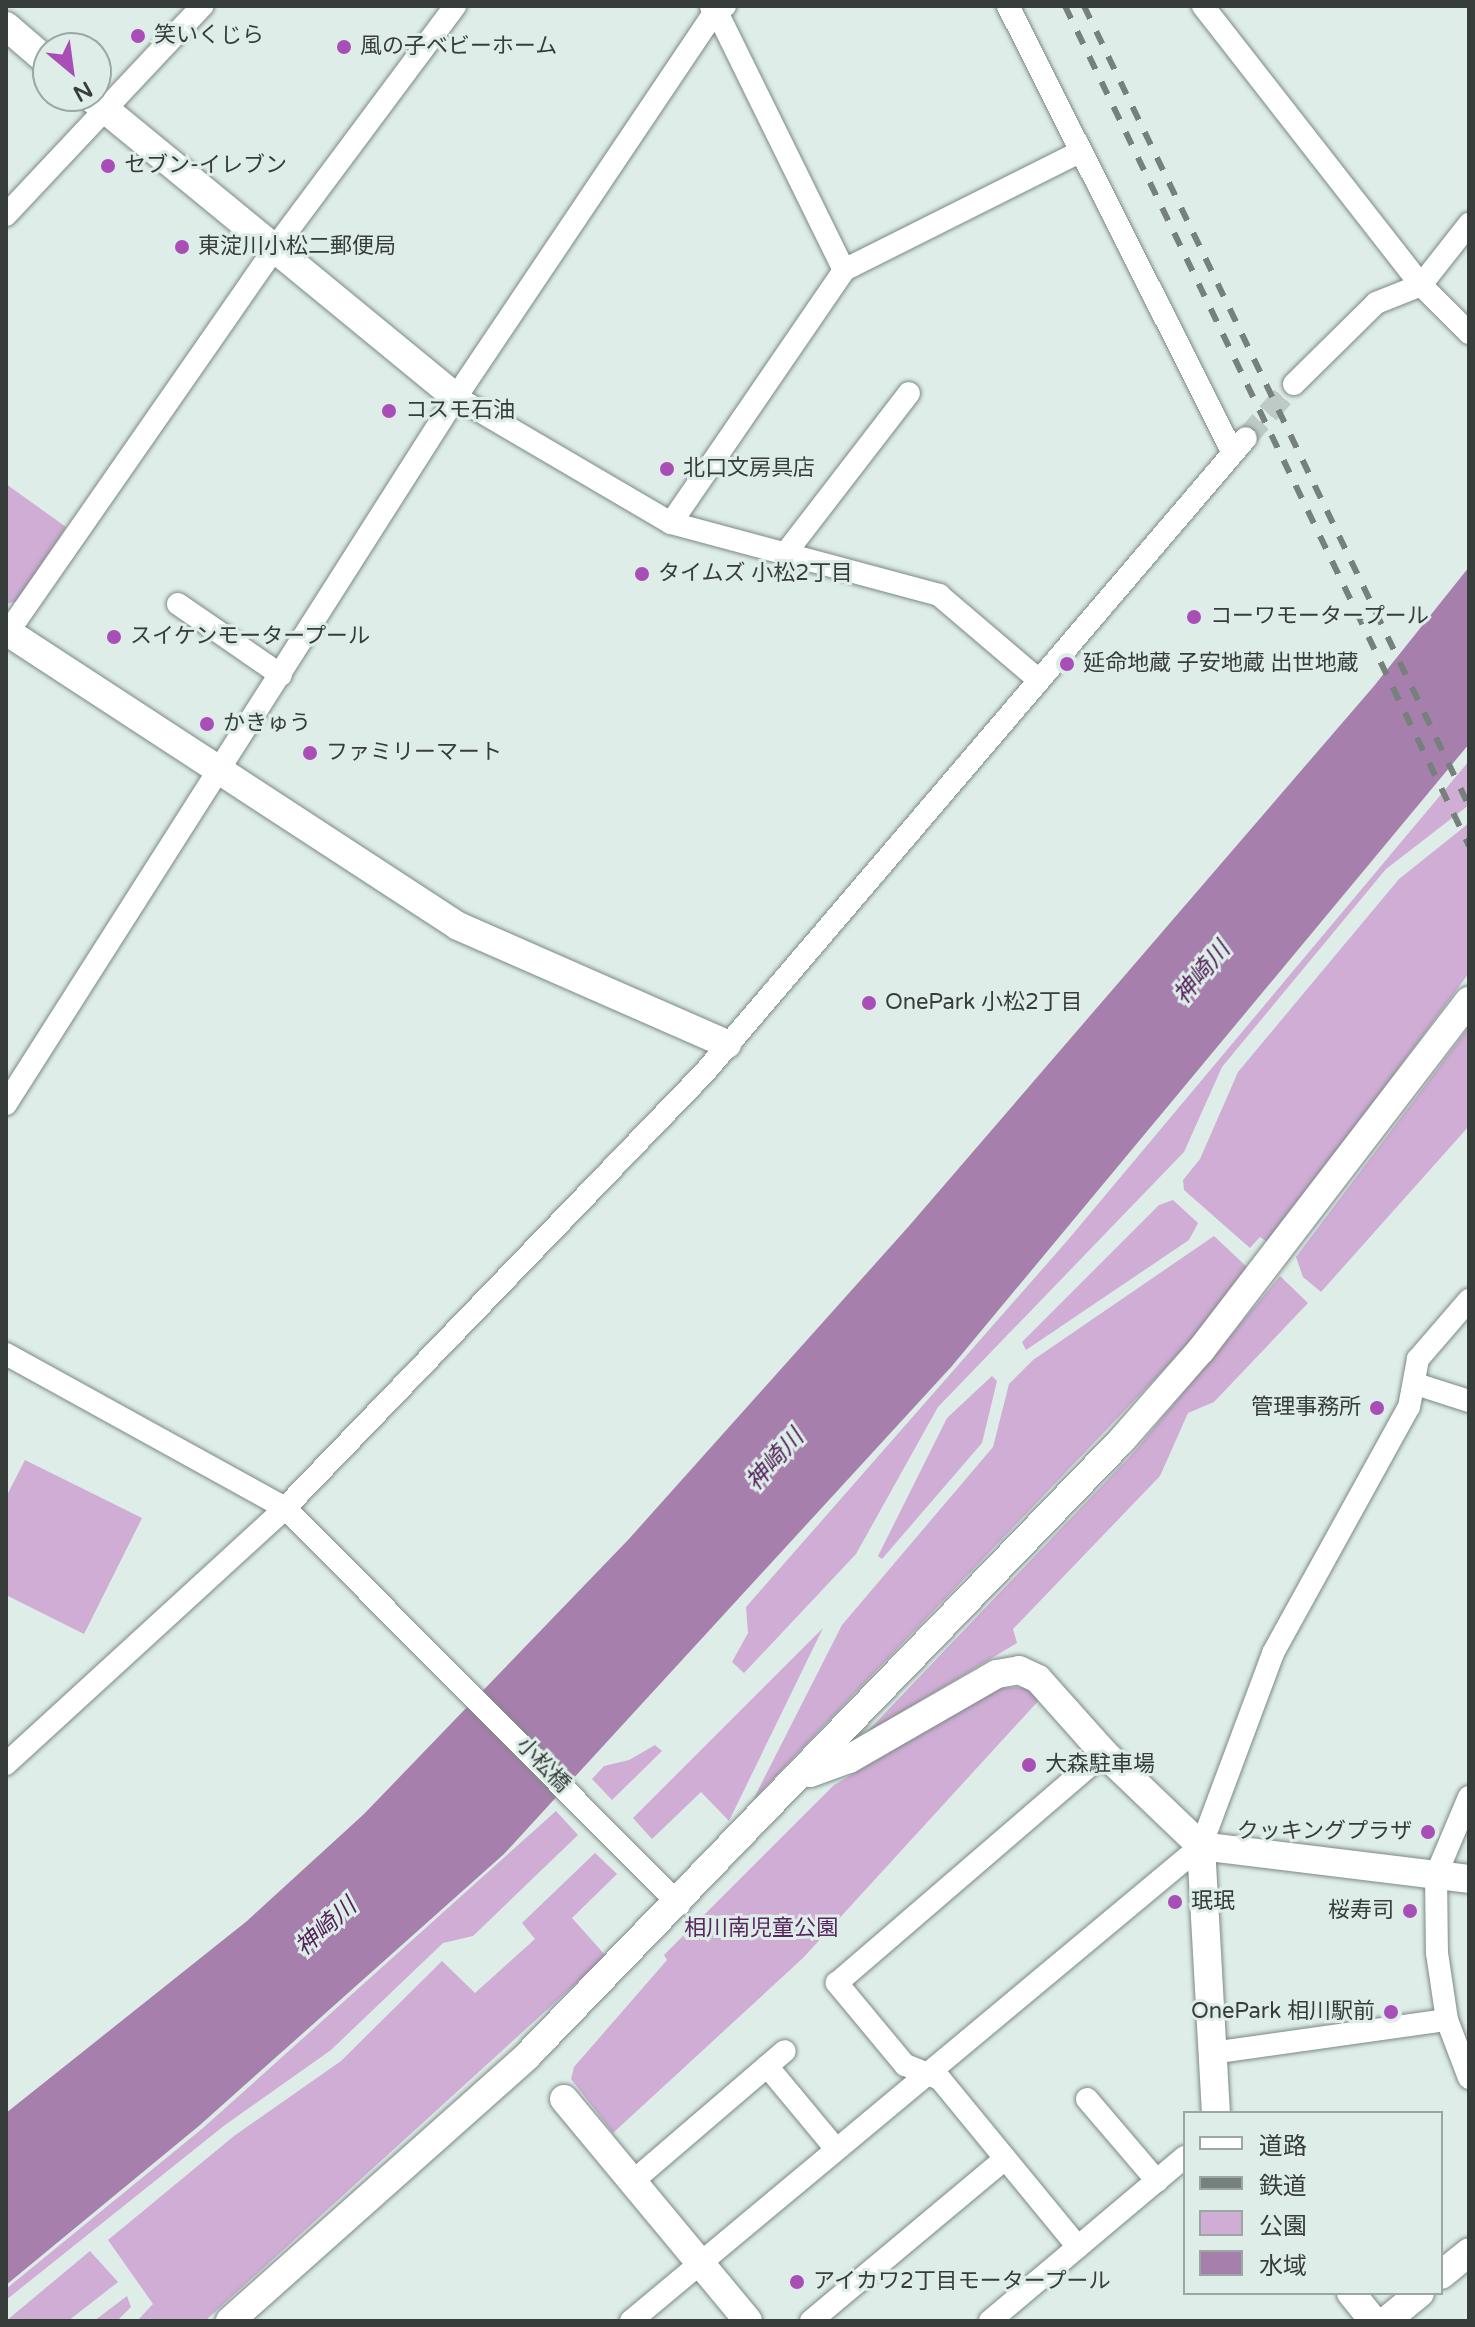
<!DOCTYPE html>
<html>
<head>
<meta charset="utf-8">
<style>
  body { margin:0 }
  #map { position:relative; width:1475px; height:2327px; overflow:hidden; background:#deede8; font-family:"Varela Round","Noto Sans JP",sans-serif }
  div>[style] { position:absolute }
  .green>* { inset:0; background:#d0add5 }
  .water>* { inset:0; background:#a77fac }
  .minor-tunnel>* { height:22px; margin-top:-11px; transform-origin:0; background:repeating-linear-gradient(90deg,#bdcac5 0 22px,transparent 0 33px) }
  .roads { filter:drop-shadow(0 0 2px #7c8985) drop-shadow(0 0 2px #7c8985) }
  .minor>* { height:22px; margin:-11px; padding:0 11px; transform-origin:11px; border-radius:11px; background:#fff }
  .tertiary>* { height:28px; margin:-14px; padding:0 14px; transform-origin:14px; border-radius:14px; background:#fff }
  .rail>* { height:6px; margin-top:-3px; transform-origin:0; background:repeating-linear-gradient(90deg,#76807d 0 14px,transparent 0 28px) }
  .dots>* { width:22px; height:22px; translate:-50% -50%; box-sizing:border-box; border:4px solid #deede8; border-radius:50% }
  span { translate:-50% -50%; white-space:nowrap; text-align:center; line-height:1.15; -webkit-text-stroke:6px #deede8; paint-order:stroke }
  .poi-label { font-size:22px; color:#373d3b }
  .left { translate:0 -50%; text-align:left }
  .right { translate:-100% -50%; text-align:right }
  .street-label { font-size:22px; color:#373d3b }
  .park-label { font-size:22px; color:#592660 }
  .water-label { font-size:24px; color:#55235c; font-style:italic }
  .frame { position:absolute; inset:0; border:8px solid #373d3b; pointer-events:none }
  .legend { position:absolute; left:1183px; top:2111px; width:260px; height:184px; box-sizing:border-box; background:#deede8; border:2px solid #9ba7a3; margin:0; padding:10px 14px; list-style:none; font-size:24px; color:#373d3b }
  .legend li { display:flex; align-items:center; gap:16px; height:40px }
  .legend b { width:40px; border:2px solid #9ba7a3 }
  .north { position:absolute; left:32px; top:32px; width:80px; height:80px; box-sizing:border-box; background:#deede8; border:2px solid #9ba7a3; border-radius:50%; rotate:151deg; font-size:22px; font-weight:700; line-height:32px; text-align:center; color:#373d3b }
  .north::after { content:''; display:block; margin:auto; width:28px; height:36px; background:#a94db7; clip-path:polygon(50% 0,100% 100%,50% 72%,0 100%) }
</style>
</head>
<body>
<div id="map">
  <div class="green">
    <div style="clip-path:polygon(6px 484px,66px 527px,17px 601px,6px 604px)"></div>
    <div style="clip-path:polygon(1469px 761px,1469px 805px,1386px 869px,1222px 1067px,1184px 1152px,938px 1407px,856px 1554px,744px 1673px,732px 1662px,748px 1633px,746px 1607px,1067px 1241px)"></div>
    <div style="clip-path:polygon(1469px 823px,1469px 973px,1269px 1243px,1260px 1237px,1250px 1248px,1184px 1190px,1183px 1180px,1200px 1159px,1238px 1072px,1399px 879px)"></div>
    <div style="clip-path:polygon(1469px 1027px,1469px 1126px,1321px 1292px,1303px 1277px,1296px 1257px)"></div>
    <div style="clip-path:polygon(1173px 1200px,1198px 1223px,1189px 1240px,1026px 1350px,1022px 1342px,1159px 1205px)"></div>
    <div style="clip-path:polygon(1214px 1236px,1248px 1268px,1191px 1341px,753px 1800px,842px 1625px,993px 1447px,1009px 1384px,1033px 1360px)"></div>
    <div style="clip-path:polygon(1280px 1276px,1308px 1303px,1214px 1402px,1188px 1413px,1160px 1476px,1013px 1629px,1017px 1643px,865px 1734px,1134px 1452px)"></div>
    <div style="clip-path:polygon(992px 1376px,997px 1381px,982px 1443px,882px 1559px,878px 1556px,947px 1418px)"></div>
    <div style="clip-path:polygon(25px 1460px,142px 1518px,84px 1634px,6px 1595px,6px 1497px)"></div>
    <div style="clip-path:polygon(823px 1628px,729px 1821px,701px 1792px,652px 1839px,633px 1818px)"></div>
    <div style="clip-path:polygon(1029px 1687px,1040px 1699px,803px 1958px,613px 2133px,571px 2079px,574px 2067px,667px 1960px,664px 1955px,834px 1785px,998px 1688px)"></div>
    <div style="clip-path:polygon(655px 1745px,662px 1751px,612px 1800px,592px 1779px,604px 1766px,629px 1760px)"></div>
    <div style="clip-path:polygon(556px 1811px,578px 1835px,473px 1936px,443px 1943px,331px 2050px,225px 2125px,6px 2300px,6px 2289px,203px 2128px)"></div>
    <div style="clip-path:polygon(595px 1853px,617px 1874px,572px 1918px,606px 1956px,205px 2321px,137px 2321px,153px 2304px,108px 2240px,234px 2136px,341px 2061px,442px 1961px,475px 1993px,535px 1939px,522px 1923px)"></div>
    <div style="clip-path:polygon(90px 2251px,118px 2282px,68px 2321px,6px 2321px)"></div>
    <div style="clip-path:polygon(127px 2296px,131px 2307px,117px 2321px,94px 2321px)"></div>
  </div>
  <div class="water">
    <div style="clip-path:polygon(1469px 567px,1469px 744px,952px 1366px,504px 1854px,200px 2125px,6px 2285px,6px 2113px,247px 1921px,364px 1814px,628px 1540px,909px 1226px,1374px 686px)"></div>
  </div>
  <div class="minor-tunnel">
    <div style="left:1246px;top:438px;width:72px;rotate:-48.4deg"></div>
  </div>
  <div class="roads">
    <div class="minor">
      <div style="left:1008px;top:6px;width:500px;rotate:63.28deg"></div>
      <div style="left:1203px;top:6px;width:354px;rotate:52deg"></div>
      <div style="left:1421px;top:285px;width:68px;rotate:45deg"></div>
      <div style="left:716px;top:10px;width:290px;rotate:63.8deg"></div>
      <div style="left:6px;top:215px;width:287px;rotate:-46.8deg"></div>
      <div style="left:1294px;top:384px;width:115px;rotate:-44.6deg"></div>
      <div style="left:1376px;top:303px;width:48px;rotate:-21.8deg"></div>
      <div style="left:1421px;top:285px;width:78px;rotate:-51.8deg"></div>
      <div style="left:456px;top:397px;width:249px;rotate:30.4deg"></div>
      <div style="left:671px;top:523px;width:278px;rotate:15deg"></div>
      <div style="left:939px;top:595px;width:131px;rotate:40.4deg"></div>
      <div style="left:671px;top:523px;width:306px;rotate:-55.6deg"></div>
      <div style="left:844px;top:270px;width:262px;rotate:-26.6deg"></div>
      <div style="left:785px;top:554px;width:203px;rotate:-52.4deg"></div>
      <div style="left:178px;top:604px;width:125px;rotate:34.6deg"></div>
      <div style="left:6px;top:635px;width:470px;rotate:-55.2deg"></div>
      <div style="left:274px;top:249px;width:303px;rotate:-53.3deg"></div>
      <div style="left:6px;top:1104px;width:838px;rotate:-57.52deg"></div>
      <div style="left:456px;top:397px;width:466px;rotate:-56.1deg"></div>
      <div style="left:716px;top:10px;width:10px;rotate:-24deg"></div>
      <div style="left:6px;top:1354px;width:319px;rotate:28.9deg"></div>
      <div style="left:285px;top:1508px;width:559px;rotate:45.15deg"></div>
      <div style="left:1416px;top:1384px;width:56px;rotate:17.8deg"></div>
      <div style="left:6px;top:1764px;width:379px;rotate:-42.5deg"></div>
      <div style="left:285px;top:1508px;width:605px;rotate:-46.07deg"></div>
      <div style="left:705px;top:1072px;width:833px;rotate:-49.53deg"></div>
      <div style="left:1469px;top:1797px;width:85px;rotate:112.9deg"></div>
      <div style="left:1436px;top:1875px;width:78px;rotate:89.3deg"></div>
      <div style="left:1437px;top:1953px;width:68px;rotate:81.5deg"></div>
      <div style="left:1447px;top:2020px;width:62px;rotate:69.2deg"></div>
      <div style="left:1211px;top:2053px;width:238px;rotate:-8deg"></div>
      <div style="left:767px;top:2066px;width:107px;rotate:50.3deg"></div>
      <div style="left:1087px;top:2099px;width:108px;rotate:49.5deg"></div>
      <div style="left:632px;top:2182px;width:201px;rotate:-40.6deg"></div>
      <div style="left:1078px;top:2247px;width:217px;rotate:-129.4deg"></div>
      <div style="left:940px;top:2079px;width:38px;rotate:-158deg"></div>
      <div style="left:905px;top:2065px;width:107px;rotate:-129.7deg"></div>
      <div style="left:837px;top:1983px;width:352px;rotate:-40.7deg"></div>
      <div style="left:631px;top:2321px;width:742px;rotate:-39.81deg"></div>
      <div style="left:1201px;top:1846px;width:206px;rotate:-69.5deg"></div>
      <div style="left:1273px;top:1653px;width:281px;rotate:-61.1deg"></div>
      <div style="left:1409px;top:1407px;width:49px;rotate:-79.4deg"></div>
      <div style="left:1418px;top:1359px;width:78px;rotate:-49.2deg"></div>
      <div style="left:811px;top:2321px;width:253px;rotate:-39.9deg"></div>
      <div style="left:990px;top:2321px;width:255px;rotate:-40.1deg"></div>
    </div>
    <div class="tertiary">
      <div style="left:714px;top:6px;width:4px;rotate:63deg"></div>
      <div style="left:6px;top:26px;width:55px;rotate:40.6deg"></div>
      <div style="left:89px;top:96px;width:475px;rotate:39.4deg"></div>
      <div style="left:6px;top:631px;width:540px;rotate:33.13deg"></div>
      <div style="left:458px;top:926px;width:294px;rotate:23.7deg"></div>
      <div style="left:810px;top:1773px;width:41px;rotate:-19.7deg"></div>
      <div style="left:849px;top:1759px;width:171px;rotate:-29.9deg"></div>
      <div style="left:997px;top:1674px;width:22px;rotate:-10deg"></div>
      <div style="left:1019px;top:1670px;width:21px;rotate:25deg"></div>
      <div style="left:1038px;top:1679px;width:99px;rotate:48.3deg"></div>
      <div style="left:1104px;top:1753px;width:134px;rotate:43.8deg"></div>
      <div style="left:1201px;top:1846px;width:270px;rotate:7deg"></div>
      <div style="left:1201px;top:1846px;width:267px;rotate:86.8deg"></div>
      <div style="left:564px;top:2099px;width:288px;rotate:50.3deg"></div>
      <div style="left:1441px;top:2275px;width:36px;rotate:-39deg"></div>
      <div style="left:1351px;top:2293px;width:36px;rotate:51deg"></div>
      <div style="left:230px;top:2321px;width:398px;rotate:-41.7deg"></div>
      <div style="left:527px;top:2056px;width:855px;rotate:-46deg"></div>
      <div style="left:1121px;top:1441px;width:121px;rotate:-48.7deg"></div>
      <div style="left:1201px;top:1350px;width:440px;rotate:-52.5deg"></div>
      <div style="left:1386px;top:2321px;width:44px;rotate:-39.5deg"></div>
    </div>
  </div>
  <div class="rail">
    <div style="left:1065px;top:6px;width:932px;rotate:64.31deg"></div>
    <div style="left:1084px;top:6px;width:888px;rotate:64.3deg"></div>
  </div>
  <div class="dots">
    <div style="left:138px;top:36px;background:#a94db7"></div>
    <div style="left:344px;top:47px;background:#a94db7"></div>
    <div style="left:108px;top:166px;background:#a94db7"></div>
    <div style="left:182px;top:247px;background:#a94db7"></div>
    <div style="left:389px;top:411px;background:#a94db7"></div>
    <div style="left:667px;top:469px;background:#a94db7"></div>
    <div style="left:642px;top:574px;background:#a94db7"></div>
    <div style="left:1194px;top:617px;background:#a94db7"></div>
    <div style="left:114px;top:637px;background:#a94db7"></div>
    <div style="left:1067px;top:664px;background:#a94db7"></div>
    <div style="left:207px;top:724px;background:#a94db7"></div>
    <div style="left:310px;top:753px;background:#a94db7"></div>
    <div style="left:869px;top:1003px;background:#a94db7"></div>
    <div style="left:1377px;top:1408px;background:#a94db7"></div>
    <div style="left:1029px;top:1765px;background:#a94db7"></div>
    <div style="left:1428px;top:1832px;background:#a94db7"></div>
    <div style="left:1175px;top:1902px;background:#a94db7"></div>
    <div style="left:1410px;top:1911px;background:#a94db7"></div>
    <div style="left:1391px;top:2012px;background:#a94db7"></div>
    <div style="left:797px;top:2282px;background:#a94db7"></div>
  </div>
  <div class="poi-label">
    <span class="left" style="left:154px;top:36px">笑いくじら</span>
    <span class="left" style="left:360px;top:47px">風の子ベビーホーム</span>
    <span class="left" style="left:124px;top:166px">セブン-イレブン</span>
    <span class="left" style="left:198px;top:247px">東淀川小松二郵便局</span>
    <span class="left" style="left:405px;top:411px">コスモ石油</span>
    <span class="left" style="left:683px;top:469px">北口文房具店</span>
    <span class="left" style="left:658px;top:574px">タイムズ 小松2丁目</span>
    <span class="left" style="left:1210px;top:617px">コーワモータープール</span>
    <span class="left" style="left:130px;top:637px">スイケンモータープール</span>
    <span class="left" style="left:1083px;top:664px">延命地蔵 子安地蔵 出世地蔵</span>
    <span class="left" style="left:223px;top:724px">かきゅう</span>
    <span class="left" style="left:326px;top:753px">ファミリーマート</span>
    <span class="left" style="left:885px;top:1003px">OnePark 小松2丁目</span>
    <span class="right" style="left:1361px;top:1408px">管理事務所</span>
    <span class="left" style="left:1045px;top:1765px">大森駐車場</span>
    <span class="right" style="left:1412px;top:1832px">クッキングプラザ</span>
    <span class="left" style="left:1191px;top:1902px">珉珉</span>
    <span class="right" style="left:1394px;top:1911px">桜寿司</span>
    <span class="right" style="left:1375px;top:2012px">OnePark 相川駅前</span>
    <span class="left" style="left:813px;top:2282px">アイカワ2丁目モータープール</span>
  </div>
  <div class="street-label">
    <span style="left:543px;top:1765px;rotate:46deg">小松橋</span>
  </div>
  <div class="park-label">
    <span style="left:761px;top:1929px">相川南児童公園</span>
  </div>
  <div class="water-label">
    <span style="left:1202px;top:973px;rotate:-50deg">神崎川</span>
    <span style="left:775px;top:1460px;rotate:-48deg">神崎川</span>
    <span style="left:326px;top:1927px;rotate:-42deg">神崎川</span>
  </div>
  <div class="frame"></div>
  <ul class="legend">
  <li><b style="height:10px;background:#fff"></b>道路</li>
  <li><b style="height:10px;background:#76807d"></b>鉄道</li>
  <li><b style="height:22px;background:#d0add5"></b>公園</li>
  <li><b style="height:22px;background:#a77fac"></b>水域</li>
  </ul>
  <div class="north">N</div>
</div>
</body>
</html>
